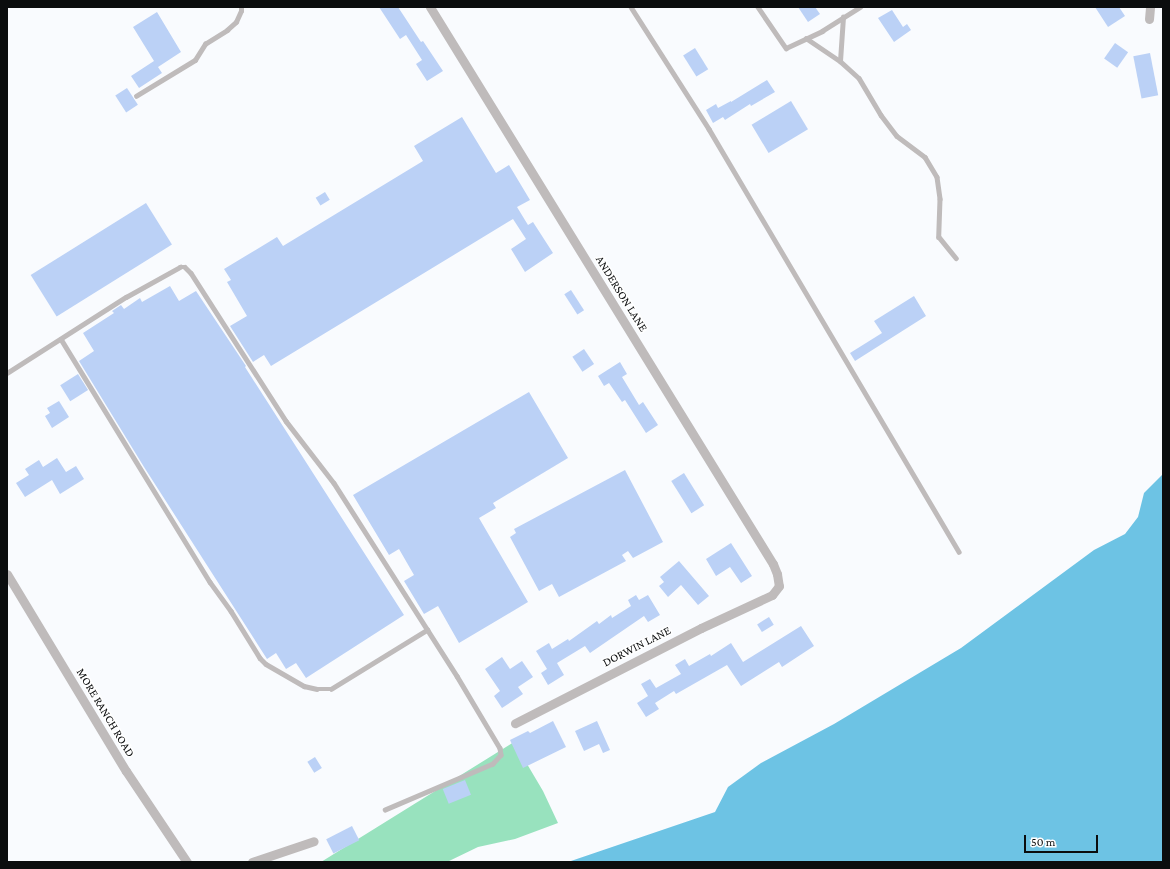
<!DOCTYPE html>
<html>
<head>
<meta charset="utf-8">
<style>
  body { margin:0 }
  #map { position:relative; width:1170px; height:869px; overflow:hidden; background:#f9fbfe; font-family:"Crimson Pro",serif }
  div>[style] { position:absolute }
  .green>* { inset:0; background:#98e2be }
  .water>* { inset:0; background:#6dc3e4 }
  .building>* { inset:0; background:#bbd1f6; transform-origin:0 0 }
  .service>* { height:4.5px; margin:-2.25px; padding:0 2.25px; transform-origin:2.25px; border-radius:2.25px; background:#bfbbbb }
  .minor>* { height:9px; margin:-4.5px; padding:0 4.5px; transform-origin:4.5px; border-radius:4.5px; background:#bfbbbb }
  span { translate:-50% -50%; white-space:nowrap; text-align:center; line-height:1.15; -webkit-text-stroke:3px #fff; paint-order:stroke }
  .street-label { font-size:12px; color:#0b0d0e }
  .frame { position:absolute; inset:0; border:8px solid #0b0d0e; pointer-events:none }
  .scale { position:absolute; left:1024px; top:835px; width:74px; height:18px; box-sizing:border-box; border:2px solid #0b0d0e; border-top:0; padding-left:5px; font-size:12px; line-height:14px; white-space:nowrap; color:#0b0d0e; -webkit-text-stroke:3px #fff; paint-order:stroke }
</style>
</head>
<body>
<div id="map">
  <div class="green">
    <div style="clip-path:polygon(514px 742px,543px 791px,558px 823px,515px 839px,478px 847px,447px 862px,321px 862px)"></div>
  </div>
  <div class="water">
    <div style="clip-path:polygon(1163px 474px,1163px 862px,568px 862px,715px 812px,728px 787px,761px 763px,834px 724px,961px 648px,1094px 550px,1125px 534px,1138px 517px,1144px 493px)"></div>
  </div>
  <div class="building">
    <div style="clip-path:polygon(379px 7px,398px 7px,421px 42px,423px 41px,443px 71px,427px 81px,416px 64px,422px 60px,406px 35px,400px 39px)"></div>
    <div style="clip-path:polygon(798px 7px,815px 7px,820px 14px,808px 22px)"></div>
    <div style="clip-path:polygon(1095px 7px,1119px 7px,1125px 16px,1108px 27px)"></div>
    <div style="clip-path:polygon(892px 10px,903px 27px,907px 24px,911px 30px,894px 42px,878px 18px)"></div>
    <div style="clip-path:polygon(157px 12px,181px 52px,158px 67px,162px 73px,139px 88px,131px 76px,154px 61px,133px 27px)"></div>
    <div style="left:1115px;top:43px;width:16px;height:19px;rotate:35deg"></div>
    <div style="left:695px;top:48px;width:25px;height:14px;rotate:58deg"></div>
    <div style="left:1150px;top:53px;width:43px;height:17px;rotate:79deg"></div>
    <div style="clip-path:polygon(767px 80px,775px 92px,751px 106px,750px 104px,725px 120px,723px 117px,713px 123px,706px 110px,716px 104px,718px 108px,731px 101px,731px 102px)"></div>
    <div style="left:127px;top:88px;width:20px;height:14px;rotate:57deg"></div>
    <div style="left:791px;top:101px;width:33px;height:46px;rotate:59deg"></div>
    <div style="clip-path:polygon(462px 117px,496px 173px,509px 165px,530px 200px,517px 207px,528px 225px,533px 222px,553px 253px,525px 272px,511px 249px,526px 239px,513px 219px,271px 366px,264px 355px,253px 362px,230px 326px,247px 316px,227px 282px,231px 280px,224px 269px,277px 237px,283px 246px,423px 161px,414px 146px)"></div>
    <div style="left:325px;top:192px;width:9px;height:11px;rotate:58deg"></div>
    <div style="left:146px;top:203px;width:49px;height:136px;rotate:58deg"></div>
    <div style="clip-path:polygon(170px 286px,179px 301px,196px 291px,246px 366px,245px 367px,404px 615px,306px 678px,296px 663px,286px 669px,276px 653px,267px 659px,144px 467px,79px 361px,94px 351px,83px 333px,114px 313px,112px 311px,121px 305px,124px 309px,140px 298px,142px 302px)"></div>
    <div style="left:571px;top:290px;width:24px;height:8px;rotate:57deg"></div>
    <div style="clip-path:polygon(914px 296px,926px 316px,855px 361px,850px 353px,882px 333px,874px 321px)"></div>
    <div style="left:584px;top:349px;width:18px;height:14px;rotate:56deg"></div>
    <div style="clip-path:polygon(620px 362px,627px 374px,622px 377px,639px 405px,643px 402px,658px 425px,646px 433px,625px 400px,622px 402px,609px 383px,604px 386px,598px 376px)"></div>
    <div style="left:78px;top:374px;width:19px;height:21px;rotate:58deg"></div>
    <div style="clip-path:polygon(529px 392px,568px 458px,493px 503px,496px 508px,479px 518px,528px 602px,459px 643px,438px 606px,424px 614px,404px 581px,414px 575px,399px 549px,389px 555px,353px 495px)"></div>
    <div style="clip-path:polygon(59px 401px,69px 417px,52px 428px,45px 416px,50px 413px,47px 408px)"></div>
    <div style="clip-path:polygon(57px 458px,66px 472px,76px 466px,84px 479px,60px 494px,52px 480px,25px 497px,16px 483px,29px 475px,25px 469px,39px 460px,43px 467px)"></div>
    <div style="clip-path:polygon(625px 470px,663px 542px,633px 558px,628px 551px,622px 555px,626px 561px,559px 597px,552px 584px,539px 591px,510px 537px,516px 533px,514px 529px)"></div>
    <div style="left:684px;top:473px;width:38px;height:15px;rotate:58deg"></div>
    <div style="clip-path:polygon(731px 543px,752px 576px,741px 583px,730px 567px,716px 576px,706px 559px)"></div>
    <div style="clip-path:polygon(679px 561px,709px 596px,698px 605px,681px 585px,668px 597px,659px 586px,664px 582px,660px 577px)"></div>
    <div style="clip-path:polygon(636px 595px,639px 600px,648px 595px,660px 615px,648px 622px,644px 616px,590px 653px,585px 646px,557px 663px,564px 675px,548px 685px,541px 673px,547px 669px,536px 651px,549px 643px,552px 649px,568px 639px,569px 641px,597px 621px,599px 624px,611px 615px,612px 618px,631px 606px,628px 600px)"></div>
    <div style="left:769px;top:617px;width:9px;height:14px;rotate:58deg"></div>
    <div style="clip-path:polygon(801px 626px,814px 646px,782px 667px,779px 662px,741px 686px,727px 665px,676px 694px,674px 691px,655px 703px,659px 709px,646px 717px,637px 703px,648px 696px,641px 684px,650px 679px,656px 688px,681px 674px,675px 665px,685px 659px,689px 666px,710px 654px,711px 656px,731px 643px,743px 662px)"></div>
    <div style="clip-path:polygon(502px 657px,510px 669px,522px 661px,533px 677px,518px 687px,523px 694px,502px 708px,494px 696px,500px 691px,485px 669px)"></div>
    <div style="clip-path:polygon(553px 721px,566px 747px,523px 768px,510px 740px,528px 731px,530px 733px)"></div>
    <div style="clip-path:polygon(597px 721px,610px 750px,603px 753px,599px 744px,584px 751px,575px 731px)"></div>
    <div style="left:315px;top:757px;width:13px;height:9px;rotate:58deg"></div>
    <div style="left:465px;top:780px;width:16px;height:24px;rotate:68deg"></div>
    <div style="left:352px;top:826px;width:16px;height:29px;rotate:63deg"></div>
  </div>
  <div class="service">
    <div style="left:631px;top:7px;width:145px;rotate:57.4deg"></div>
    <div style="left:709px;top:129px;width:491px;rotate:59.4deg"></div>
    <div style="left:758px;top:7px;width:50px;rotate:55.7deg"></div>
    <div style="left:786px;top:48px;width:40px;rotate:-25deg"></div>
    <div style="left:822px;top:31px;width:45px;rotate:-32.3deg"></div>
    <div style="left:806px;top:38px;width:41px;rotate:34.1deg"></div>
    <div style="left:840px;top:61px;width:25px;rotate:42deg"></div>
    <div style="left:859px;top:78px;width:43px;rotate:59.3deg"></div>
    <div style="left:881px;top:115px;width:26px;rotate:53deg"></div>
    <div style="left:897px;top:136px;width:35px;rotate:37deg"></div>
    <div style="left:925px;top:157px;width:23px;rotate:59deg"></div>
    <div style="left:937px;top:177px;width:22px;rotate:82deg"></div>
    <div style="left:940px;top:199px;width:38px;rotate:92deg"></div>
    <div style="left:939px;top:237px;width:27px;rotate:51deg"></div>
    <div style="left:840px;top:61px;width:44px;rotate:-86.1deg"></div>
    <div style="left:136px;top:96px;width:69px;rotate:-31.4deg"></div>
    <div style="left:195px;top:60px;width:19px;rotate:-58deg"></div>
    <div style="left:205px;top:44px;width:26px;rotate:-32deg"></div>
    <div style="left:227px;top:30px;width:12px;rotate:-42deg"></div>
    <div style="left:236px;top:22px;width:12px;rotate:-66deg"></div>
    <div style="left:241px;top:11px;width:4px;rotate:-90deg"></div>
    <div style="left:61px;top:339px;width:285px;rotate:58.5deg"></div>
    <div style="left:210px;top:582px;width:36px;rotate:54deg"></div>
    <div style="left:231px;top:611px;width:55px;rotate:58.3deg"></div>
    <div style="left:260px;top:658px;width:8px;rotate:45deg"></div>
    <div style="left:266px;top:664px;width:44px;rotate:30.1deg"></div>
    <div style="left:304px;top:686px;width:13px;rotate:13deg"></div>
    <div style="left:317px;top:689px;width:14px"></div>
    <div style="left:331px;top:689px;width:113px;rotate:-31.6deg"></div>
    <div style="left:7px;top:373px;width:141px;rotate:-32.6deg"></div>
    <div style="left:126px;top:297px;width:62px;rotate:-29.1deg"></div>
    <div style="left:180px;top:267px;width:5px"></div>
    <div style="left:185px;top:267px;width:8px;rotate:45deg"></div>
    <div style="left:191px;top:273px;width:176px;rotate:57.3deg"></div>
    <div style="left:286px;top:421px;width:78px;rotate:52.3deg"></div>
    <div style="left:334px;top:483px;width:229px;rotate:57.5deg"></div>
    <div style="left:457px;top:676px;width:84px;rotate:59.2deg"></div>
    <div style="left:500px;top:748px;width:7px;rotate:82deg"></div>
    <div style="left:501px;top:755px;width:12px;rotate:132deg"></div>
    <div style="left:493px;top:764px;width:117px;rotate:156.9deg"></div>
  </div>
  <div class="minor">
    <div style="left:430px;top:7px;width:654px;rotate:58.38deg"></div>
    <div style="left:773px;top:564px;width:11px;rotate:68deg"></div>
    <div style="left:777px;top:574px;width:12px;rotate:81deg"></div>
    <div style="left:779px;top:586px;width:11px;rotate:128deg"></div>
    <div style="left:772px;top:595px;width:78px;rotate:155.1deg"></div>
    <div style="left:701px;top:628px;width:209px;rotate:152.9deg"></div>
    <div style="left:1149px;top:19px;width:12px;rotate:-85deg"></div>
    <div style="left:7px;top:574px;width:230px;rotate:58.9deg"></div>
    <div style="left:126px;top:771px;width:110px;rotate:56.2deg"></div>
    <div style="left:252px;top:862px;width:65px;rotate:-18.7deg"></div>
  </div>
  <div class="street-label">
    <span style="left:621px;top:294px;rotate:58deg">ANDERSON LANE</span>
    <span style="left:637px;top:647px;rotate:-27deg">DORWIN LANE</span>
    <span style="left:105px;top:713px;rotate:59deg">MORE RANCH ROAD</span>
  </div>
  <div class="frame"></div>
  <div class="scale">50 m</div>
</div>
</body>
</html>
